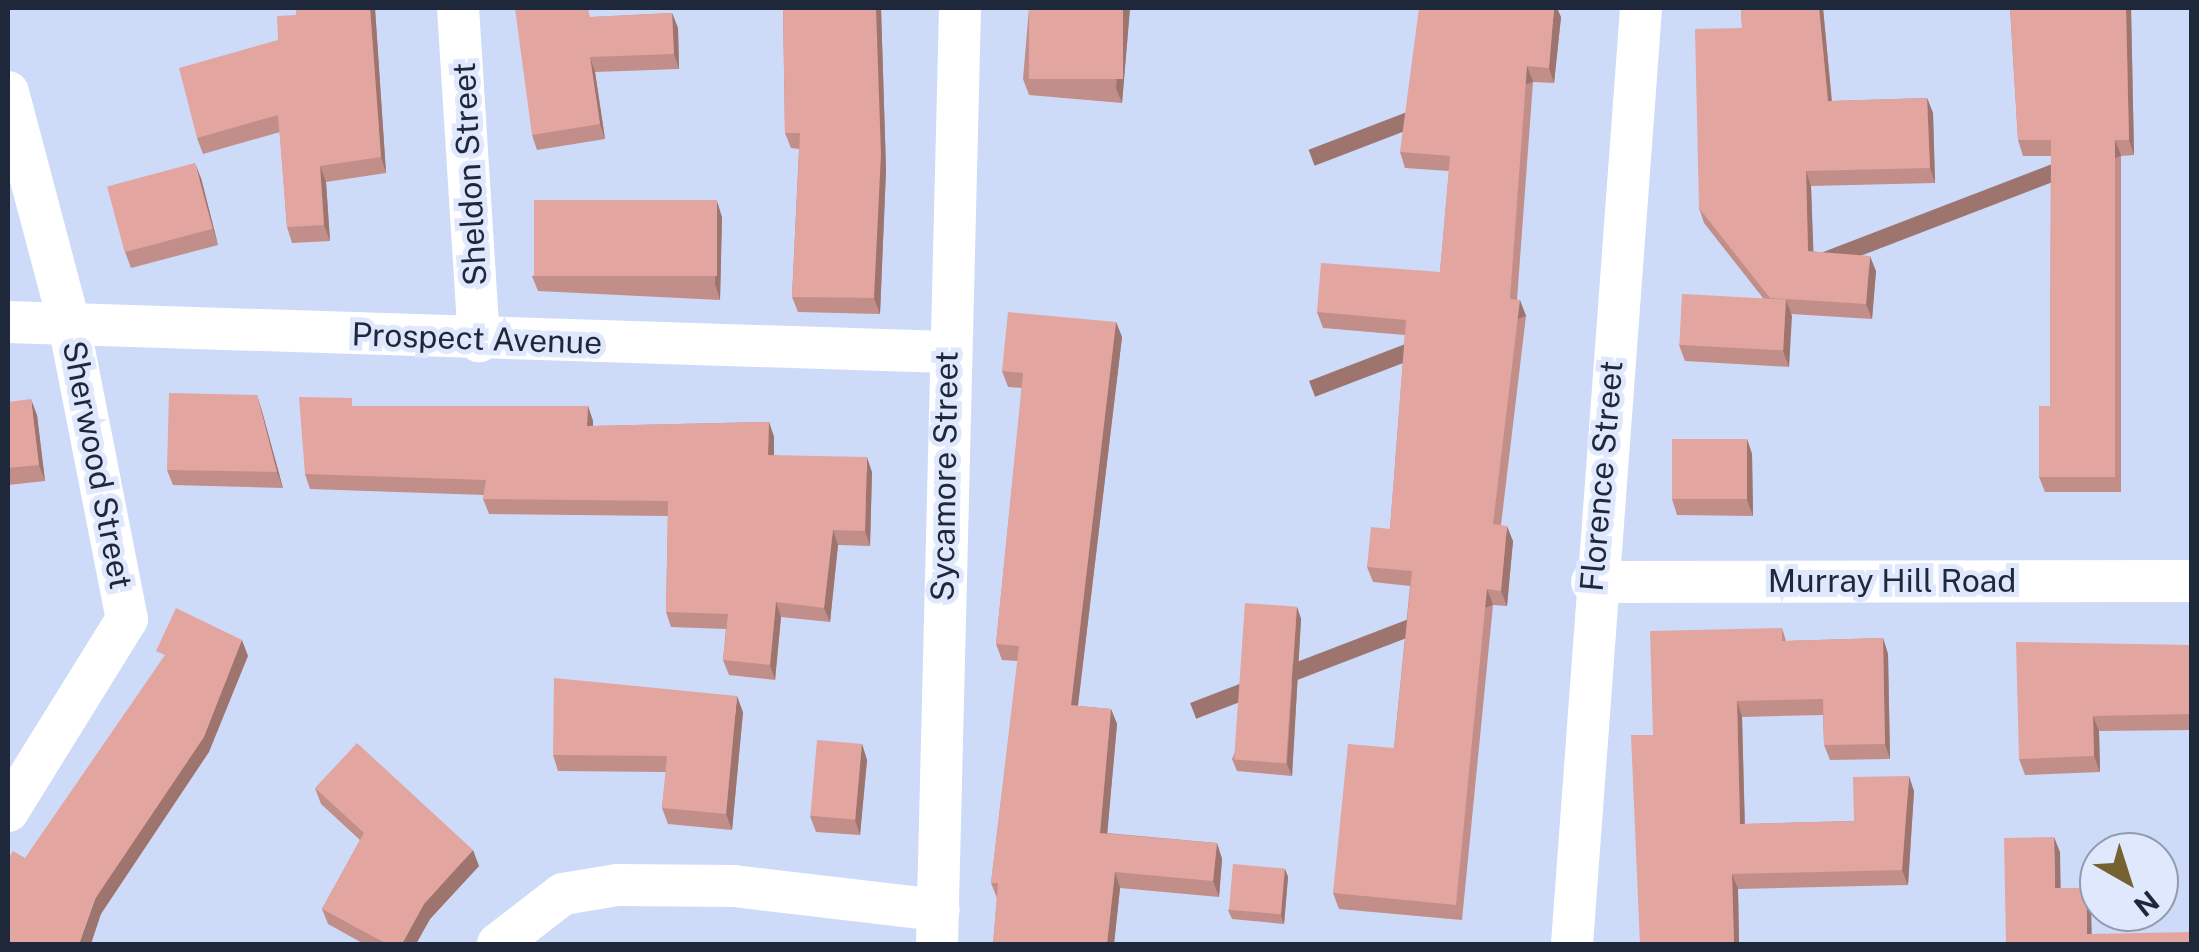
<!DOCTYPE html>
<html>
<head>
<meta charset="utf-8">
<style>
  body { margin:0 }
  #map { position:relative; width:2199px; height:952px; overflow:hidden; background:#cddbf9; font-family:"Public Sans",sans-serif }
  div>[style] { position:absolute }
  .street>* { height:42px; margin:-21px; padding:0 21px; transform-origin:21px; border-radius:21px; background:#fff }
  .wall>* { inset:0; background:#c28e89 }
  .shaded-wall>* { inset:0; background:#9e746f; transform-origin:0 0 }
  .building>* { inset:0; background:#e2a59f; transform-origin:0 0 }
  span { translate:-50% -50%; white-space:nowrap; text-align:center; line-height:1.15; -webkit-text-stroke:10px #dfe8fc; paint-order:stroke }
  .street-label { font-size:32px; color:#1f283a }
  .frame { position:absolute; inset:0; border:10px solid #1f283a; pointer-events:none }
  .north { position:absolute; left:2079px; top:832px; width:100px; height:100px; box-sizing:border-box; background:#dfe8fc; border:2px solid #929bae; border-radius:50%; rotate:141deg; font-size:28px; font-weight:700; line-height:40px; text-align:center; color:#1f283a }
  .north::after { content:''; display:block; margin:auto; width:35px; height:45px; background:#766130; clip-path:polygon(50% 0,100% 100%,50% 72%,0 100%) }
</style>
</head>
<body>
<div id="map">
  <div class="street">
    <div style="left:458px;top:8px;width:334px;rotate:86.4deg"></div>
    <div style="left:8px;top:92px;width:235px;rotate:75.2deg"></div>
    <div style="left:68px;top:319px;width:306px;rotate:78.9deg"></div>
    <div style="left:127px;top:619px;width:226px;rotate:121.8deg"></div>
    <div style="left:8px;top:322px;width:938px;rotate:1.83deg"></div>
    <div style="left:1592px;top:582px;width:600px;rotate:-0.1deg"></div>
    <div style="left:498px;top:944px;width:82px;rotate:-37.6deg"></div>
    <div style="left:563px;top:894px;width:55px;rotate:-9.5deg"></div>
    <div style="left:617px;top:885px;width:117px;rotate:0.5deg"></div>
    <div style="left:734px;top:886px;width:206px;rotate:6.7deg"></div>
    <div style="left:937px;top:944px;width:936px;rotate:-88.59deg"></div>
    <div style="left:1572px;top:944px;width:939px;rotate:-85.78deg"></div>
  </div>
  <div class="wall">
    <div style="clip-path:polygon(375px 8px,386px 173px,326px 182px,330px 241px,292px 243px,287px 227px,280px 132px,203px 154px,197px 138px,278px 40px)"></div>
    <div style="clip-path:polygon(783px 8px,881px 8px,886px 170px,880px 314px,798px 312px,792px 297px,799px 149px,791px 148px,785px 133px)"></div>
    <div style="clip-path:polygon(1029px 8px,1130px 8px,1122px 103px,1029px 95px,1023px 79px)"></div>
    <div style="clip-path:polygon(1741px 8px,1823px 8px,1832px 101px,1927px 98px,1933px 113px,1935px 183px,1811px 186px,1813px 251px,1876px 271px,1872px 319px,1791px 314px,1789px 367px,1685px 361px,1679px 345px,1763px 298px,1704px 223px,1699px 208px,1742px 28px)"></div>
    <div style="clip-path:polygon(2010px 8px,2131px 8px,2134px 155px,2121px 156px,2121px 492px,2045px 492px,2039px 477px,2050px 406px,2051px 156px,2023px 156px,2018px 140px)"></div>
    <div style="clip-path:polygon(672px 13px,678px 28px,679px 69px,595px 72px,605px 139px,537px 150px,532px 135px,593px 17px)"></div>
    <div style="clip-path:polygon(1561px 17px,1554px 83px,1533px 82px,1517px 300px,1526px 316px,1501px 525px,1513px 541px,1507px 606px,1493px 605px,1462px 920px,1339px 909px,1333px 893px,1394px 748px,1410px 586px,1373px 582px,1367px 567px,1390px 529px,1405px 335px,1323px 328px,1317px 312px,1440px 272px,1449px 171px,1405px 168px,1400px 152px)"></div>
    <div style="clip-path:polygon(201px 178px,218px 245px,131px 268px,125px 252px)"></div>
    <div style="clip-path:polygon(722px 217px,720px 300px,538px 291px,532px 276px)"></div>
    <div style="clip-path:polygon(1116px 322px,1122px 337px,1078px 706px,1111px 709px,1117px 724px,1107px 833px,1217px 843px,1222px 859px,1219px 897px,1120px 888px,1114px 944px,993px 944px,997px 898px,991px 883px,1018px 661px,1002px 660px,996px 644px,1022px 388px,1008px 387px,1002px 371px)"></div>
    <div style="clip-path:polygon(257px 395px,283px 488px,173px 485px,167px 470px)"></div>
    <div style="clip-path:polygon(8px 402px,37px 415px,45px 481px,8px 485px)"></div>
    <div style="clip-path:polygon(355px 406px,588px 406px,593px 421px,593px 426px,769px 422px,774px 437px,774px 455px,872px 472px,870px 546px,838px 545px,830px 622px,781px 617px,775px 680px,729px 675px,723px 660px,726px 629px,671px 627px,666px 612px,668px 516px,489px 514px,483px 499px,484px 495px,310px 489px,305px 474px)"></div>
    <div style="clip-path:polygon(1747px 439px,1752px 454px,1753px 516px,1677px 515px,1672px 499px)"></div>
    <div style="clip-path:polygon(1297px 607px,1301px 619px,1292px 776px,1237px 771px,1232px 759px)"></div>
    <div style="clip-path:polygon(1782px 628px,1786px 641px,1883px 638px,1888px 654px,1890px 759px,1830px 760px,1824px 745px,1823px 715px,1742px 717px,1745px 824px,1854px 821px,1914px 791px,1908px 885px,1738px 889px,1739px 944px,1640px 944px,1653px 735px)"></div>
    <div style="clip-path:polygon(2192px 645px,2192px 730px,2099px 731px,2100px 772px,2025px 775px,2019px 759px)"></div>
    <div style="clip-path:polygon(743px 712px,732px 830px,668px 824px,662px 808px,666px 772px,558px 771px,553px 755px)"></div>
    <div style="clip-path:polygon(862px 744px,867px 760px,860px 835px,816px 832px,810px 816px)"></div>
    <div style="clip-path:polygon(315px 788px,479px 866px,430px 919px,416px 944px,364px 944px,328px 924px,322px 909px,360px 840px,321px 804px)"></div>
    <div style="clip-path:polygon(1285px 869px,1288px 877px,1284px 924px,1232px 919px,1228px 910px)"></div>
  </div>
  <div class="shaded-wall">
    <div style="clip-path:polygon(370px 8px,375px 8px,386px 173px,381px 157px)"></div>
    <div style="clip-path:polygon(876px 8px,881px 8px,886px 170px,880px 314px,874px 298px)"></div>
    <div style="clip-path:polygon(1123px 8px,1130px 8px,1122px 103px,1116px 88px)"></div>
    <div style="clip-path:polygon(1554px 8px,1557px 8px,1561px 17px,1554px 83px,1549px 68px)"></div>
    <div style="clip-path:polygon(1819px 8px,1823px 8px,1833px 116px,1828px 101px)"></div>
    <div style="clip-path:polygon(2126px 8px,2131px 8px,2134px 155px,2129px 140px)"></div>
    <div style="clip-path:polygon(672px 13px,678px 28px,679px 69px,674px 54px)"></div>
    <div style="clip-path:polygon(590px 57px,595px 72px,605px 139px,600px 124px)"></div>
    <div style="left:1527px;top:66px;width:17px;height:234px;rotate:69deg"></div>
    <div style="clip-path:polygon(1927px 98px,1933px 113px,1935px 183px,1930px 168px)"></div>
    <div style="left:2115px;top:140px;width:17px;height:337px;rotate:69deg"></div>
    <div style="clip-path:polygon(195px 163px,201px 178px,218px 245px,213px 229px)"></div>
    <div style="clip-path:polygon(320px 166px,326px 182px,330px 241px,324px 225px)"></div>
    <div style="clip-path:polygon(1806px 171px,1811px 186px,1814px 266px,1808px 251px)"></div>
    <div style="clip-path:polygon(717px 201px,722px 217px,720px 300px,715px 284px)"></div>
    <div style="clip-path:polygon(1870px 256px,1876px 271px,1872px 319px,1866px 304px)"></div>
    <div style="left:1520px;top:300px;width:17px;height:226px;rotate:69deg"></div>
    <div style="clip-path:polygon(1786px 300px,1792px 316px,1789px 367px,1783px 351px)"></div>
    <div style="clip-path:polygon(1116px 322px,1122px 337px,1076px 721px,1071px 705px)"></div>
    <div style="clip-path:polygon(257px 395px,262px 411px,283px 488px,277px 472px)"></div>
    <div style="clip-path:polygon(31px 399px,37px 415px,45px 481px,39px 465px)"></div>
    <div style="clip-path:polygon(588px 406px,593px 421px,593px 441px,587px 426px)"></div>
    <div style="clip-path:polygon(769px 422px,774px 437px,774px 470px,768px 455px)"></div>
    <div style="clip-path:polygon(1747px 439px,1752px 454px,1753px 516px,1747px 500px)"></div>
    <div style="clip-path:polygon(867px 457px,872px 472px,870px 546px,865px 531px)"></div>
    <div style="clip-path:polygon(1507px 526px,1513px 541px,1507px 606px,1501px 591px)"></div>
    <div style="clip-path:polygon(833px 530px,838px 545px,830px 622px,824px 608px)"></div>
    <div style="left:1487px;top:589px;width:17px;height:318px;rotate:69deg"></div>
    <div style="clip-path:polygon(776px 602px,781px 617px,775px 680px,770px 665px)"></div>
    <div style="clip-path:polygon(1297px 607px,1301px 619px,1292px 776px,1287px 764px)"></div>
    <div style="clip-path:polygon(1883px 638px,1888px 654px,1890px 759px,1885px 744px)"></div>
    <div style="clip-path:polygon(242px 640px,248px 656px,209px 752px,101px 914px,91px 944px,79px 944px,95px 899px)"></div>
    <div style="clip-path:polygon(737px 696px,743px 712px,732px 830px,726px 814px)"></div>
    <div style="clip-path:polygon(1737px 701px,1742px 717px,1745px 839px,1740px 824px)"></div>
    <div style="clip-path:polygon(1111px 709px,1117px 724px,1106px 848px,1100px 833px)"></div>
    <div style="clip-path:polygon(2093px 716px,2099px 731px,2100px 772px,2094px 756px)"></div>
    <div style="clip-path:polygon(862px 744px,867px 760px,860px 835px,855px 820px)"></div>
    <div style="clip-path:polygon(1909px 776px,1914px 791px,1908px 885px,1902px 870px)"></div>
    <div style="clip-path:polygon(2054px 837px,2060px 852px,2061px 904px,2055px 888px)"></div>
    <div style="clip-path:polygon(1217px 843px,1222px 859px,1219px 897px,1213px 881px)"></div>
    <div style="clip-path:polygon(473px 850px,479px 866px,430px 919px,416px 944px,402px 944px,424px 904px)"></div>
    <div style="clip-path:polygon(1285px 869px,1288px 877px,1284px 924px,1281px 916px)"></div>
    <div style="clip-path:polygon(1115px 872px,1120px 888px,1114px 944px,1107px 944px)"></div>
    <div style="clip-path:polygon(1732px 874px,1738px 889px,1739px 944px,1734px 944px)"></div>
    <div style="clip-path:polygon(2086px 888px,2091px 903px,2092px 944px,2087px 934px)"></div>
  </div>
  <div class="building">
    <div style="clip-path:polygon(296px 8px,370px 8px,381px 157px,320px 166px,324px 225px,287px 227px,278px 115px,197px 138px,179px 68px,278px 40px,277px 16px,296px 15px)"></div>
    <div style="clip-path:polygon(515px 8px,588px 8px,590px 17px,672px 13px,674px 54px,590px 57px,600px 124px,532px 135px)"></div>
    <div style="clip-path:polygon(783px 8px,876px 8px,881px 154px,874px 298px,792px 297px,800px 133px,785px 133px)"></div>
    <div style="left:1029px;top:8px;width:94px;height:71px"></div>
    <div style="clip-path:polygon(1419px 8px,1554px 8px,1549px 68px,1527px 66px,1510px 299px,1520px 300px,1493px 524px,1507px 526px,1501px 591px,1487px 589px,1456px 905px,1333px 893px,1348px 744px,1394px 748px,1412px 571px,1367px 567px,1371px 527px,1390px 529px,1406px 320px,1317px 312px,1321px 263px,1440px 272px,1450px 156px,1400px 152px)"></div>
    <div style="clip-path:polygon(1741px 8px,1819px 8px,1828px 101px,1927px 98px,1930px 168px,1806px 171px,1808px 251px,1870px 256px,1866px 304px,1770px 298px,1699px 208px,1695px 29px,1742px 28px)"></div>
    <div style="clip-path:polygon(2010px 8px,2126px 8px,2129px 140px,2115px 140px,2115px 477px,2039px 477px,2039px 406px,2050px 406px,2051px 140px,2018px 140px)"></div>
    <div style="left:195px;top:163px;width:68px;height:91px;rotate:75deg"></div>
    <div style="left:534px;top:200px;width:183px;height:76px"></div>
    <div style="left:1682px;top:294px;width:104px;height:51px;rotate:3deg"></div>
    <div style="clip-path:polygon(1008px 312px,1116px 322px,1071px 705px,1111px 709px,1100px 833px,1217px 843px,1213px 881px,1115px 872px,1107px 944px,993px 944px,998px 883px,991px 883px,1019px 646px,996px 644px,1023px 373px,1002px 371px)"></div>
    <div style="clip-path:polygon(169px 393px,257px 395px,277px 472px,167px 470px)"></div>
    <div style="clip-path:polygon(299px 397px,352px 398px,352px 406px,588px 406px,587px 426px,769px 422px,768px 455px,867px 457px,865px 531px,833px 530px,824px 608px,776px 602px,770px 665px,723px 660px,728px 614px,666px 612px,668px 501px,483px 499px,486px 480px,305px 474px)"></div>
    <div style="clip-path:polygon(31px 399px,39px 465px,8px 468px,8px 402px)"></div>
    <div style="left:1672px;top:439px;width:75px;height:60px"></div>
    <div style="left:1245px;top:603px;width:52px;height:157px;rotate:4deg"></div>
    <div style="clip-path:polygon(176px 608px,242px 640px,204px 737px,95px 899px,79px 944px,8px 944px,8px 859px,13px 851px,25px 858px,165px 655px,156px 651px)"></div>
    <div style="clip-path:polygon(1782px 628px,1782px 641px,1883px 638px,1885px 744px,1824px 745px,1823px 699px,1737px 701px,1740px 824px,1854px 821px,1853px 777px,1909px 776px,1902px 870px,1732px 874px,1734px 944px,1640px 944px,1631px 735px,1653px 735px,1650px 631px)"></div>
    <div style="clip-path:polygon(2016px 642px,2192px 645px,2192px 714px,2093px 716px,2094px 756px,2019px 759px)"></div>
    <div style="clip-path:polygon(554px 678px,737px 696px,726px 814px,662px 808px,667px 756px,553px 755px)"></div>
    <div style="left:817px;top:740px;width:45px;height:76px;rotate:5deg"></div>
    <div style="clip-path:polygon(357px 743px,473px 850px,424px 904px,402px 944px,387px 944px,322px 909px,364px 833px,315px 788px)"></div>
    <div style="clip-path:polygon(2054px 837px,2055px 888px,2086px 888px,2087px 934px,2192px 932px,2192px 944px,2006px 944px,2004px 838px)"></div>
    <div style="left:1233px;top:864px;width:52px;height:46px;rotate:5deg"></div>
  </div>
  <div class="street-label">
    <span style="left:470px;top:174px;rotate:-93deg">Sheldon Street</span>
    <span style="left:477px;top:339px;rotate:2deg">Prospect Avenue</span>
    <span style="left:97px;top:465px;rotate:79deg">Sherwood Street</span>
    <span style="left:945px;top:476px;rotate:-89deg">Sycamore Street</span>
    <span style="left:1602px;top:476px;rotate:-85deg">Florence Street</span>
    <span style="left:1892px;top:581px">Murray Hill Road</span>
  </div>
  <div class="frame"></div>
  <div class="north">N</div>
</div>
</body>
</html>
